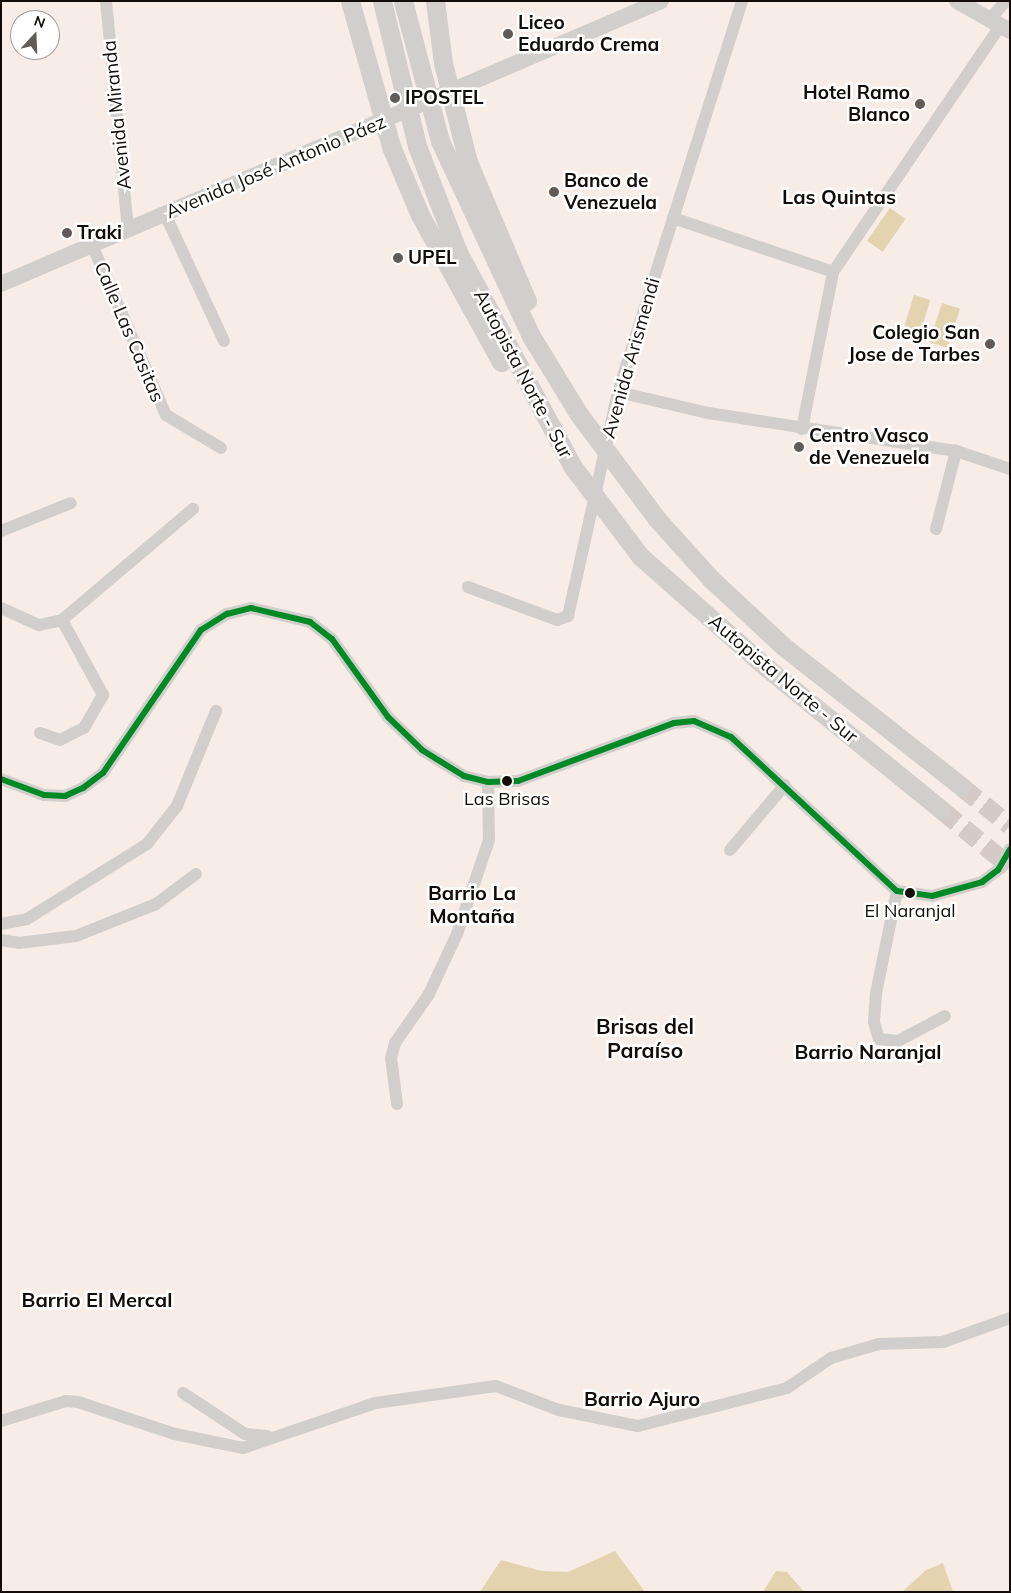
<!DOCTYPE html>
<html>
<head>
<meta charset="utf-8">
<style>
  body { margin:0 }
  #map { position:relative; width:1011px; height:1593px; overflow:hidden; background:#f7ece6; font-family:Mulish,sans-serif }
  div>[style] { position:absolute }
  .green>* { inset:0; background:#e3d3af; transform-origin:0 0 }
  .highway-tunnel>* { height:19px; margin-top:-9.5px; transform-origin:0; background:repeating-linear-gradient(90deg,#d5cac5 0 19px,transparent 0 28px) }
  .minor>* { height:12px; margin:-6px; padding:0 6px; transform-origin:6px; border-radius:6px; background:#d1cecc }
  .major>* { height:16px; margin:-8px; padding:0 8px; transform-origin:8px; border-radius:8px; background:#d1cecc }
  .highway>* { height:19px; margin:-9.5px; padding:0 9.5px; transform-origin:9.5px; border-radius:9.5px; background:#d1cecc }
  .bus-1>* { height:6px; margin:-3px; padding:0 3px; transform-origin:3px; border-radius:3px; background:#008a26 }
  .dots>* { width:14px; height:14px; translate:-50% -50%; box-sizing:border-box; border:2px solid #fff; border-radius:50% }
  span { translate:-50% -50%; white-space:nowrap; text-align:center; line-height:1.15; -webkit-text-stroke:5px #fff; paint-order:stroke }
  .bus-label { font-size:18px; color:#120b08 }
  .poi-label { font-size:19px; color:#120b08; font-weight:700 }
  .left { translate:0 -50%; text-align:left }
  .right { translate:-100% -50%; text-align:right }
  .street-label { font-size:19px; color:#120b08 }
  .neighbourhood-label { font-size:20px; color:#120b08; font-weight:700 }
  .quarter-label { font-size:21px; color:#120b08; font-weight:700 }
  .frame { position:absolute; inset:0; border:2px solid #120b08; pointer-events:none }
  .north { position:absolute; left:10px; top:10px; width:50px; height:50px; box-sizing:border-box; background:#fff; border:1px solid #a09d9c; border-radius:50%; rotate:20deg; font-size:14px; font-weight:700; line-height:20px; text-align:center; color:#120b08 }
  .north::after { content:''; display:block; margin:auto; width:18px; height:22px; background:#625a56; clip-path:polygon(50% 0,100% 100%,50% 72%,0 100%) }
</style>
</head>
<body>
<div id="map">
  <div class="green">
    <div style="left:890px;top:208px;width:19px;height:40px;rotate:35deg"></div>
    <div style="left:914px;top:295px;width:17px;height:41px;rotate:17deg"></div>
    <div style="left:942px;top:303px;width:19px;height:41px;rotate:18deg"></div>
    <div style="clip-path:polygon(615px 1551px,645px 1592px,480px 1592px,501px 1560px,542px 1571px,568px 1572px)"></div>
    <div style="clip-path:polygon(943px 1563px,953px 1592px,902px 1592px,926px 1570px)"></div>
    <div style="clip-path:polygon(776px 1571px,787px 1572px,804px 1592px,763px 1592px)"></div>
  </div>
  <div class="highway-tunnel">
    <div style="left:962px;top:787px;width:61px;rotate:38.4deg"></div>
    <div style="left:942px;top:810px;width:88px;rotate:39.5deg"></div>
  </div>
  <div class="minor">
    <div style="left:106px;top:1px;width:229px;rotate:84.5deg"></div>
    <div style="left:991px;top:18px;width:23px;rotate:-49deg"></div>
    <div style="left:165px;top:214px;width:140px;rotate:65.1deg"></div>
    <div style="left:673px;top:218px;width:169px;rotate:18.6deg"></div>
    <div style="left:92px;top:245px;width:185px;rotate:66.5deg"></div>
    <div style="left:166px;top:415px;width:64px;rotate:31deg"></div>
    <div style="left:618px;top:392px;width:92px;rotate:13.1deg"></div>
    <div style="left:708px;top:413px;width:251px;rotate:8.7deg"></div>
    <div style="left:956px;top:451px;width:57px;rotate:18.4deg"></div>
    <div style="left:802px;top:429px;width:160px;rotate:-78.8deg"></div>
    <div style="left:833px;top:272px;width:299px;rotate:-55.8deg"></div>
    <div style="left:936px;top:529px;width:81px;rotate:-75.6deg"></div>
    <div style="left:1px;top:531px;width:75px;rotate:-21.8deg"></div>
    <div style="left:468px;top:587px;width:95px;rotate:20.3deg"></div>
    <div style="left:557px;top:620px;width:12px;rotate:-20deg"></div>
    <div style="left:568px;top:616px;width:230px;rotate:-77.4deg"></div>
    <div style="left:618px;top:392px;width:410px;rotate:-72.4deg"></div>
    <div style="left:1px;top:608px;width:42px;rotate:24.1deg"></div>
    <div style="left:39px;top:625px;width:24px;rotate:-12deg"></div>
    <div style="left:62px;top:620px;width:172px;rotate:-40.3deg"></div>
    <div style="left:40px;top:733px;width:21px;rotate:19deg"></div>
    <div style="left:60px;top:740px;width:27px;rotate:-27deg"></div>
    <div style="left:84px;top:728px;width:38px;rotate:-60deg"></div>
    <div style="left:103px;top:695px;width:85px;rotate:-118.7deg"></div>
    <div style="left:1px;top:779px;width:46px;rotate:20.4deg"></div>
    <div style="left:44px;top:795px;width:21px;rotate:3deg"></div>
    <div style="left:65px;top:796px;width:20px;rotate:-24deg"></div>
    <div style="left:83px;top:788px;width:25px;rotate:-37deg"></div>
    <div style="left:103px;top:773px;width:173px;rotate:-55.6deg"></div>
    <div style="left:201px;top:630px;width:31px;rotate:-32deg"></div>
    <div style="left:227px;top:614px;width:25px;rotate:-14deg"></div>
    <div style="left:251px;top:608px;width:61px;rotate:13.3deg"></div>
    <div style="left:310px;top:622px;width:28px;rotate:38deg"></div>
    <div style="left:332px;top:639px;width:96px;rotate:54.3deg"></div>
    <div style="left:388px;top:717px;width:47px;rotate:44.1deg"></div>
    <div style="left:422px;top:750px;width:49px;rotate:31.8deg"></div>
    <div style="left:464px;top:776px;width:25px;rotate:14deg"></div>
    <div style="left:488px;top:782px;width:30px;rotate:-2deg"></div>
    <div style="left:518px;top:781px;width:166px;rotate:-20.4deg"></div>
    <div style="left:674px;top:723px;width:20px;rotate:-6deg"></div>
    <div style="left:694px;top:721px;width:40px;rotate:23.4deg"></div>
    <div style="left:731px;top:737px;width:226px;rotate:42.9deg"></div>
    <div style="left:897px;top:891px;width:35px;rotate:8deg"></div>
    <div style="left:932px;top:896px;width:52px;rotate:-15.6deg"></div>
    <div style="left:982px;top:882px;width:20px;rotate:-37deg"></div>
    <div style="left:998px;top:870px;width:24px;rotate:-60deg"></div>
    <div style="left:730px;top:850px;width:85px;rotate:-49.8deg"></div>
    <div style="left:897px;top:891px;width:104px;rotate:101.6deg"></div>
    <div style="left:876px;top:993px;width:29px;rotate:94deg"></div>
    <div style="left:874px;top:1022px;width:18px;rotate:74deg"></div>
    <div style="left:879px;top:1039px;width:19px;rotate:6deg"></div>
    <div style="left:898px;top:1041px;width:53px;rotate:-28deg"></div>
    <div style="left:1px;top:924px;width:26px;rotate:-11deg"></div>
    <div style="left:27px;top:919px;width:142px;rotate:-32deg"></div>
    <div style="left:147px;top:844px;width:48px;rotate:-51.7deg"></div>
    <div style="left:177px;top:806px;width:103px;rotate:-67.7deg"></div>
    <div style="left:1px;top:940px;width:18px;rotate:9deg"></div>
    <div style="left:19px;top:943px;width:57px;rotate:-7deg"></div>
    <div style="left:76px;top:936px;width:86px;rotate:-21.8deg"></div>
    <div style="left:156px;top:904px;width:50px;rotate:-36.9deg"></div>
    <div style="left:397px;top:1104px;width:46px;rotate:-97.4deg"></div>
    <div style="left:391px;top:1058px;width:16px;rotate:-75deg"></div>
    <div style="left:395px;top:1043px;width:60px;rotate:-55.2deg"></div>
    <div style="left:429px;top:994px;width:66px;rotate:-65deg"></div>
    <div style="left:457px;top:934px;width:99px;rotate:-71.2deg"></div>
    <div style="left:489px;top:840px;width:58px;rotate:-91deg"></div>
    <div style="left:183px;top:1393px;width:74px;rotate:33.5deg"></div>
    <div style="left:245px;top:1434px;width:22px;rotate:5deg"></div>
    <div style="left:1px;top:1421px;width:68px;rotate:-17.1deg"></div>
    <div style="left:66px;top:1401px;width:12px;rotate:5deg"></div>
    <div style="left:78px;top:1402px;width:102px;rotate:18.3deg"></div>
    <div style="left:175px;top:1434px;width:69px;rotate:11.6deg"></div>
    <div style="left:243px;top:1448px;width:139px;rotate:-18.8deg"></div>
    <div style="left:375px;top:1403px;width:122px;rotate:-8deg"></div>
    <div style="left:496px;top:1386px;width:67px;rotate:20.9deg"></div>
    <div style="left:559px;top:1410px;width:81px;rotate:11.4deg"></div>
    <div style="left:638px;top:1426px;width:154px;rotate:-14.3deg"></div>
    <div style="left:787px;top:1388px;width:53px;rotate:-34.3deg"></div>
    <div style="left:831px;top:1358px;width:50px;rotate:-16.3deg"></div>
    <div style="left:879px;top:1344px;width:64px;rotate:-1.8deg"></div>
    <div style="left:943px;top:1342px;width:71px;rotate:-19.7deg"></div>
  </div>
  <div class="major">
    <div style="left:957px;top:1px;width:61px;rotate:29.5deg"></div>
    <div style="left:1px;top:284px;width:718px;rotate:-23.21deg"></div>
  </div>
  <div class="highway">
    <div style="left:350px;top:1px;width:154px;rotate:74.2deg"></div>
    <div style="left:392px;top:149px;width:72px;rotate:67deg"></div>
    <div style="left:420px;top:215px;width:168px;rotate:61.1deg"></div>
    <div style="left:382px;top:1px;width:149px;rotate:76.4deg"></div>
    <div style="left:417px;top:146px;width:114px;rotate:68.9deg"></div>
    <div style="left:458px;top:252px;width:244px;rotate:61.9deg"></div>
    <div style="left:573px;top:467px;width:111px;rotate:53deg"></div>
    <div style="left:640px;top:556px;width:169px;rotate:41.4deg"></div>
    <div style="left:767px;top:668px;width:225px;rotate:39.1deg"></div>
    <div style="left:403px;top:1px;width:145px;rotate:75.2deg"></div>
    <div style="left:440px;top:141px;width:215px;rotate:65deg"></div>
    <div style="left:531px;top:336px;width:90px;rotate:58.6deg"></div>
    <div style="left:578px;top:413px;width:132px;rotate:53.3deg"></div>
    <div style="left:657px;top:519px;width:81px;rotate:48deg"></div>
    <div style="left:711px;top:579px;width:98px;rotate:42.9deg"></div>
    <div style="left:783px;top:646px;width:228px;rotate:38.2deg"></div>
    <div style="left:435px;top:1px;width:63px;rotate:82.6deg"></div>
    <div style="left:443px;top:63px;width:102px;rotate:75.8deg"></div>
    <div style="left:468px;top:162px;width:151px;rotate:67deg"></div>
  </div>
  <div class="bus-1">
    <div style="left:1px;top:779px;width:46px;rotate:20.4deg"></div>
    <div style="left:44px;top:795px;width:21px;rotate:3deg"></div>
    <div style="left:65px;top:796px;width:20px;rotate:-24deg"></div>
    <div style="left:83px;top:788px;width:25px;rotate:-37deg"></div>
    <div style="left:103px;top:773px;width:173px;rotate:-55.6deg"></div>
    <div style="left:201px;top:630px;width:31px;rotate:-32deg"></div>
    <div style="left:227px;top:614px;width:25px;rotate:-14deg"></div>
    <div style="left:251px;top:608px;width:61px;rotate:13.3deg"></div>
    <div style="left:310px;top:622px;width:28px;rotate:38deg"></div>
    <div style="left:332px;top:639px;width:96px;rotate:54.3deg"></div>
    <div style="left:388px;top:717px;width:47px;rotate:44.1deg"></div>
    <div style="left:422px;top:750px;width:49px;rotate:31.8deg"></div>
    <div style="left:464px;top:776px;width:25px;rotate:14deg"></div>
    <div style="left:488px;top:782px;width:30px;rotate:-2deg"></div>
    <div style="left:518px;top:781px;width:166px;rotate:-20.4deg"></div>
    <div style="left:674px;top:723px;width:20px;rotate:-6deg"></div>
    <div style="left:694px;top:721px;width:40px;rotate:23.4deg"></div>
    <div style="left:731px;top:737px;width:226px;rotate:42.9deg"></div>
    <div style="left:897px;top:891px;width:35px;rotate:8deg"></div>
    <div style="left:932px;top:896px;width:52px;rotate:-15.6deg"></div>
    <div style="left:982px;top:882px;width:20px;rotate:-37deg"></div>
    <div style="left:998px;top:870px;width:24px;rotate:-60deg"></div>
  </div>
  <div class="dots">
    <div style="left:508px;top:34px;background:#625a56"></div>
    <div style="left:395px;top:98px;background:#625a56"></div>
    <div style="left:920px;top:104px;background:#625a56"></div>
    <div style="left:554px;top:192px;background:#625a56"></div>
    <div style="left:67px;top:233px;background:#625a56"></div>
    <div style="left:398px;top:258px;background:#625a56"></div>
    <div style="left:990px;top:344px;background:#625a56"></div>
    <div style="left:799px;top:447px;background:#625a56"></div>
    <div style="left:507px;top:781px;background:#120b08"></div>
    <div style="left:910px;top:893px;background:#120b08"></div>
  </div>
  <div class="bus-label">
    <span style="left:507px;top:799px">Las Brisas</span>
    <span style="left:910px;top:911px">El Naranjal</span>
  </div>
  <div class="poi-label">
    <span class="left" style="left:518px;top:34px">Liceo<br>Eduardo Crema</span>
    <span class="right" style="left:910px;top:104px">Hotel Ramo<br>Blanco</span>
    <span class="left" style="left:405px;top:98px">IPOSTEL</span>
    <span class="left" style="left:564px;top:192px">Banco de<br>Venezuela</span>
    <span class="left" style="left:77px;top:233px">Traki</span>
    <span class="left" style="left:408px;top:258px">UPEL</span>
    <span class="right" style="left:980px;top:344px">Colegio San<br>Jose de Tarbes</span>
    <span class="left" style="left:809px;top:447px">Centro Vasco<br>de Venezuela</span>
  </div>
  <div class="street-label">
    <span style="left:117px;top:115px;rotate:-96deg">Avenida Miranda</span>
    <span style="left:276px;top:167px;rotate:-23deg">Avenida José Antonio Páez</span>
    <span style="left:129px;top:332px;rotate:67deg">Calle Las Casitas</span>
    <span style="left:631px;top:358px;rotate:-74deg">Avenida Arismendi</span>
    <span style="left:523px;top:374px;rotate:62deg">Autopista Norte - Sur</span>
    <span style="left:783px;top:679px;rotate:40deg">Autopista Norte - Sur</span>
  </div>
  <div class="neighbourhood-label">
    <span style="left:839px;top:196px">Las Quintas</span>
    <span style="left:472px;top:904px">Barrio La<br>Montaña</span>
    <span style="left:868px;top:1051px">Barrio Naranjal</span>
    <span style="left:97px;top:1299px">Barrio El Mercal</span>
    <span style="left:642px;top:1398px">Barrio Ajuro</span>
  </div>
  <div class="quarter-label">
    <span style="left:645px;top:1038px">Brisas del<br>Paraíso</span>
  </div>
  <div class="frame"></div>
  <div class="north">N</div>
</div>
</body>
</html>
